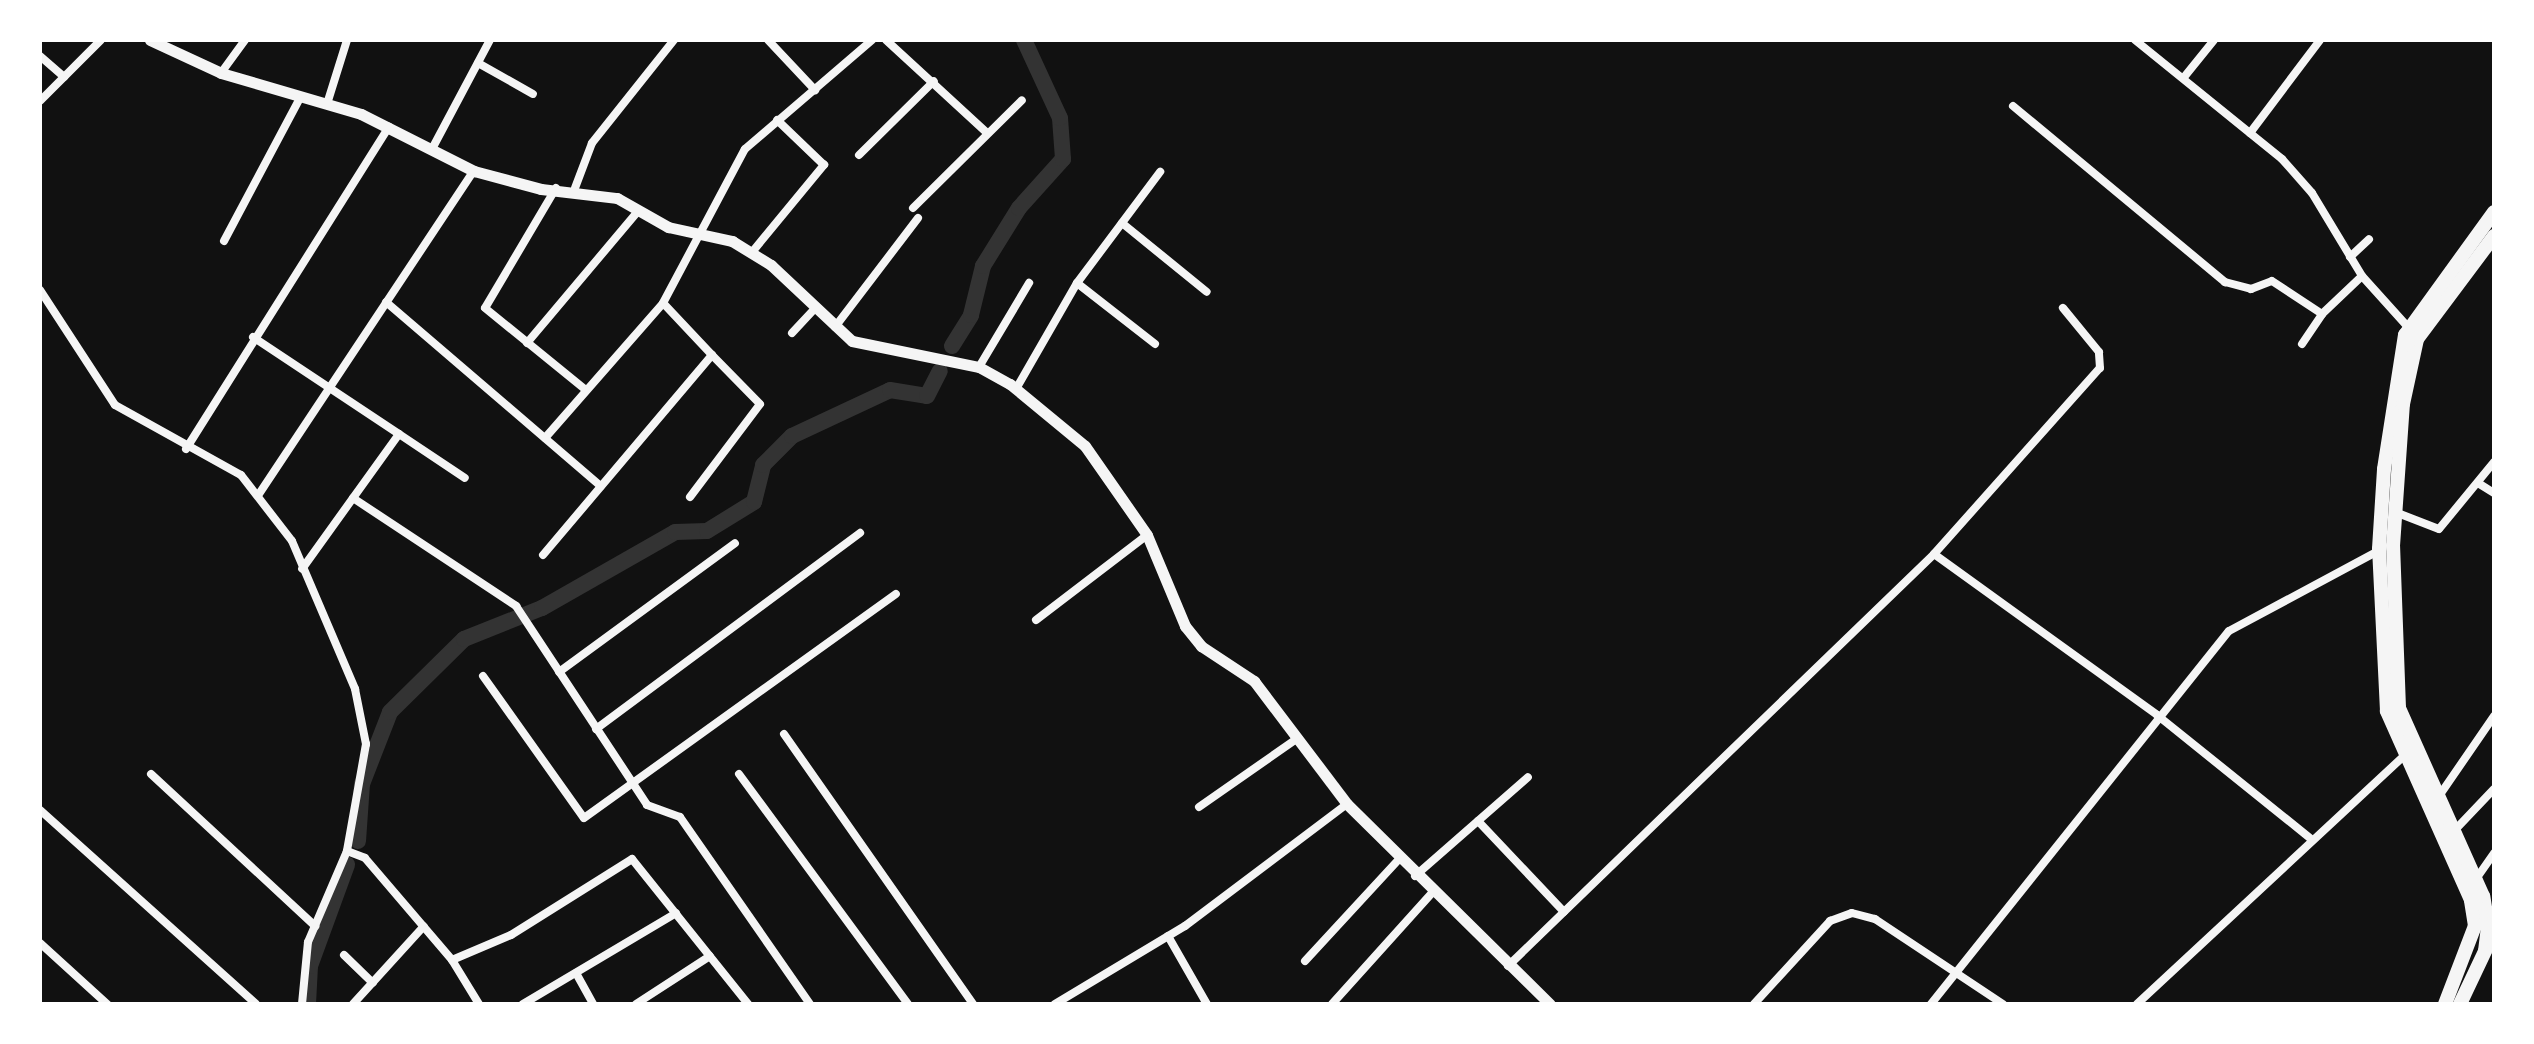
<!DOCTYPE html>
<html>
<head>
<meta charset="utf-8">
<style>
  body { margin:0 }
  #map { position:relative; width:2534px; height:1044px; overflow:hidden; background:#111; font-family:Karla,sans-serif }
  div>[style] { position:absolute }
  .canal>* { height:16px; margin:-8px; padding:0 8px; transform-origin:8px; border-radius:8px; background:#333 }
  .minor>* { height:8px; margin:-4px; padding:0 4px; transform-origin:4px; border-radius:4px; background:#f5f5f5 }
  .tertiary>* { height:11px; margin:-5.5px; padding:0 5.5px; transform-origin:5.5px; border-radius:5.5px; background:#f5f5f5 }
  .primary>* { height:14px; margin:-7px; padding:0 7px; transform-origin:7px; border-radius:7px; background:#f5f5f5 }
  span { translate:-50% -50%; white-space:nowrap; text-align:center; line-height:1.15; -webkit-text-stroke:6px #fff; paint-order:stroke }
  .frame { position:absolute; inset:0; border:42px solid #fff; pointer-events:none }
</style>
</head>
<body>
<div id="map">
  <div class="canal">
    <div style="left:952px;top:346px;width:36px;rotate:-58deg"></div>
    <div style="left:971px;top:315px;width:50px;rotate:-76.2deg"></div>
    <div style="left:983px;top:266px;width:68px;rotate:-58.2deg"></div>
    <div style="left:1019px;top:208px;width:66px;rotate:-48.1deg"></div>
    <div style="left:1063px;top:159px;width:41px;rotate:-94.2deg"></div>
    <div style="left:1060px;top:118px;width:86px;rotate:-114.8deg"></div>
    <div style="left:358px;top:841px;width:57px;rotate:-86deg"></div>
    <div style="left:362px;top:784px;width:77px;rotate:-68.7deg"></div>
    <div style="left:390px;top:712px;width:104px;rotate:-44.6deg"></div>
    <div style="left:464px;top:639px;width:84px;rotate:-21.7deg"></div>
    <div style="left:542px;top:608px;width:153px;rotate:-29.7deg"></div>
    <div style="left:675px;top:532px;width:32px;rotate:-2deg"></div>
    <div style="left:707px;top:531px;width:55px;rotate:-31.7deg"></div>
    <div style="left:754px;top:502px;width:38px;rotate:-76deg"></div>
    <div style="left:763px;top:465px;width:41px;rotate:-45deg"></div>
    <div style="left:792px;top:436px;width:108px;rotate:-25.1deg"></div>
    <div style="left:890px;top:390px;width:37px;rotate:9deg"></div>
    <div style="left:927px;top:396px;width:28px;rotate:-63deg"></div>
    <div style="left:308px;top:1004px;width:38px;rotate:-87deg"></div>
    <div style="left:310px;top:966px;width:108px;rotate:-69.9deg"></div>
  </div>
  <div class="minor">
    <div style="left:768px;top:40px;width:69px;rotate:46.8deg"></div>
    <div style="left:886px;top:40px;width:137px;rotate:42.6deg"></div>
    <div style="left:2135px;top:40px;width:189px;rotate:39deg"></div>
    <div style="left:2282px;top:159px;width:45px;rotate:48.6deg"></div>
    <div style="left:2312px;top:193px;width:97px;rotate:58.9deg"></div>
    <div style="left:2362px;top:276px;width:69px;rotate:48deg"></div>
    <div style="left:40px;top:56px;width:32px;rotate:41deg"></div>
    <div style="left:478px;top:63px;width:63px;rotate:29.4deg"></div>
    <div style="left:221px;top:73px;width:41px;rotate:-54deg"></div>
    <div style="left:2185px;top:76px;width:46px;rotate:-51.1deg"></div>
    <div style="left:40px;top:101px;width:86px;rotate:-45deg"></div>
    <div style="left:327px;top:104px;width:67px;rotate:-72.6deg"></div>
    <div style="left:2013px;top:106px;width:276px;rotate:39.7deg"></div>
    <div style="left:2225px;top:282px;width:27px;rotate:15deg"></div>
    <div style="left:2251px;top:289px;width:22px;rotate:-21deg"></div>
    <div style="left:2272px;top:281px;width:60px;rotate:33.4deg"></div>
    <div style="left:2322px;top:314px;width:55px;rotate:-43.5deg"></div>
    <div style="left:2250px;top:133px;width:116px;rotate:-53deg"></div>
    <div style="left:432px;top:149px;width:123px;rotate:-62deg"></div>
    <div style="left:859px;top:155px;width:105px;rotate:-44.6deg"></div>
    <div style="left:556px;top:188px;width:139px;rotate:120.6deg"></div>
    <div style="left:485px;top:308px;width:130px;rotate:39.1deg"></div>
    <div style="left:575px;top:188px;width:48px;rotate:-69.3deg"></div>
    <div style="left:592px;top:143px;width:132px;rotate:-51.5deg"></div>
    <div style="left:913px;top:208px;width:153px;rotate:-44.7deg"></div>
    <div style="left:1122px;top:223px;width:109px;rotate:39.1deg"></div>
    <div style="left:224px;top:241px;width:164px;rotate:-62deg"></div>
    <div style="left:753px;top:251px;width:112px;rotate:-50.5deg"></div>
    <div style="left:824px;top:165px;width:65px;rotate:-136.2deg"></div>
    <div style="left:2350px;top:257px;width:26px;rotate:-43deg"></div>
    <div style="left:1077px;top:283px;width:99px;rotate:38deg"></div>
    <div style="left:40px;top:290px;width:137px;rotate:56.9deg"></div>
    <div style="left:115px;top:405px;width:144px;rotate:29.1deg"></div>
    <div style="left:241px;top:475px;width:83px;rotate:52.3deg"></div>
    <div style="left:292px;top:541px;width:161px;rotate:66.9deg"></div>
    <div style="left:355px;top:689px;width:56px;rotate:78.7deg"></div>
    <div style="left:366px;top:744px;width:109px;rotate:100.1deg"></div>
    <div style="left:347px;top:851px;width:19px;rotate:21deg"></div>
    <div style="left:365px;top:858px;width:134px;rotate:49.5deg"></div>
    <div style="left:452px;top:960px;width:64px;rotate:-23deg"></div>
    <div style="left:511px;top:935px;width:143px;rotate:-32.1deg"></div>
    <div style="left:632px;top:859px;width:186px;rotate:51.3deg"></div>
    <div style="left:386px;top:302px;width:283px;rotate:40.6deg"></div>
    <div style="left:835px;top:327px;width:137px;rotate:-52.7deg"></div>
    <div style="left:792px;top:333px;width:34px;rotate:-47deg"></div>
    <div style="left:253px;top:337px;width:175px;rotate:33.6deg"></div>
    <div style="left:399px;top:434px;width:166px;rotate:125.7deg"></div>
    <div style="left:527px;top:343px;width:174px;rotate:-49.9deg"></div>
    <div style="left:2302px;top:344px;width:36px;rotate:-56deg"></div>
    <div style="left:979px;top:367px;width:98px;rotate:-59.2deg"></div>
    <div style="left:1016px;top:389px;width:122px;rotate:-60.1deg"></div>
    <div style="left:1077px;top:283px;width:139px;rotate:-53.2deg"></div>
    <div style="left:399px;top:434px;width:79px;rotate:33.7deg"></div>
    <div style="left:545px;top:438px;width:179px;rotate:-48.8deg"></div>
    <div style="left:663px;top:303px;width:174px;rotate:-62deg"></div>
    <div style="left:745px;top:149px;width:167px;rotate:-40.6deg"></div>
    <div style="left:186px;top:449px;width:381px;rotate:-57.8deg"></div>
    <div style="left:2478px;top:483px;width:19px;rotate:32deg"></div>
    <div style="left:259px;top:494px;width:388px;rotate:-56.4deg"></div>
    <div style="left:690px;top:497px;width:116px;rotate:-53deg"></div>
    <div style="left:760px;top:404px;width:69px;rotate:-134.4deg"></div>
    <div style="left:353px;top:498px;width:196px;rotate:33.5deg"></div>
    <div style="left:516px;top:606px;width:238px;rotate:56.6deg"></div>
    <div style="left:647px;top:805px;width:35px;rotate:20deg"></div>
    <div style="left:680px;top:817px;width:228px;rotate:55.2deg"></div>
    <div style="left:2395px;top:512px;width:47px;rotate:21.1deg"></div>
    <div style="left:2439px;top:529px;width:87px;rotate:-50.6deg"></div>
    <div style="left:1934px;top:554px;width:249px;rotate:-48.3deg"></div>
    <div style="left:2100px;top:368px;width:16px;rotate:-94deg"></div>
    <div style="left:2099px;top:352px;width:57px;rotate:-129.3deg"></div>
    <div style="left:543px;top:555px;width:262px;rotate:-49.8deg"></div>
    <div style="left:712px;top:355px;width:71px;rotate:-133.3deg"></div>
    <div style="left:1036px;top:620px;width:140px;rotate:-37.4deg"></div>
    <div style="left:559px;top:672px;width:218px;rotate:-36.2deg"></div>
    <div style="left:483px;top:676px;width:174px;rotate:54.6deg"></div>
    <div style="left:584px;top:818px;width:384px;rotate:-35.7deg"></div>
    <div style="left:596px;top:729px;width:329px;rotate:-36.6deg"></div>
    <div style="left:784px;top:734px;width:330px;rotate:55deg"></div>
    <div style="left:151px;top:774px;width:224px;rotate:42.8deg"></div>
    <div style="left:739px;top:774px;width:285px;rotate:53.7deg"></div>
    <div style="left:2437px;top:799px;width:101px;rotate:-55.5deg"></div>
    <div style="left:1199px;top:807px;width:121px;rotate:-34.9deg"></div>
    <div style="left:40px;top:810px;width:290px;rotate:41.9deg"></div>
    <div style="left:1478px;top:821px;width:125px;rotate:46.6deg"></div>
    <div style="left:2453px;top:832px;width:59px;rotate:-46.4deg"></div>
    <div style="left:1415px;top:876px;width:150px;rotate:-41.2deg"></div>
    <div style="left:2476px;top:879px;width:32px;rotate:-55deg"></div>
    <div style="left:1168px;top:936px;width:78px;rotate:60.2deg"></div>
    <div style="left:40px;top:943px;width:91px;rotate:42.3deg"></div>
    <div style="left:344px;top:955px;width:40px;rotate:44deg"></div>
    <div style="left:452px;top:960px;width:52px;rotate:58.5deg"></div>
    <div style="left:1305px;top:961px;width:139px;rotate:-47.3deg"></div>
    <div style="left:1508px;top:966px;width:593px;rotate:-44.04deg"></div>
    <div style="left:1934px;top:554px;width:275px;rotate:35.8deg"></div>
    <div style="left:2157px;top:715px;width:196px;rotate:38.8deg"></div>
    <div style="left:576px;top:973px;width:35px;rotate:61deg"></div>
    <div style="left:302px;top:1004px;width:62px;rotate:-84.5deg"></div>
    <div style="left:308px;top:942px;width:99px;rotate:-66.8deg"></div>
    <div style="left:353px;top:1004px;width:105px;rotate:-47.7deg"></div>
    <div style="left:523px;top:1004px;width:178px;rotate:-30.7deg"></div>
    <div style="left:636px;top:1004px;width:88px;rotate:-33deg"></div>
    <div style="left:1055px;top:1004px;width:152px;rotate:-31deg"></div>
    <div style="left:1185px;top:926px;width:203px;rotate:-37deg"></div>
    <div style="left:1332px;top:1004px;width:149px;rotate:-48deg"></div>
    <div style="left:1754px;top:1004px;width:113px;rotate:-47.5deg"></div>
    <div style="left:1830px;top:921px;width:23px;rotate:-20deg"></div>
    <div style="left:1852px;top:913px;width:24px;rotate:15deg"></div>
    <div style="left:1875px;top:919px;width:154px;rotate:33.6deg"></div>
    <div style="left:1931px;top:1004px;width:477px;rotate:-51.4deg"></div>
    <div style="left:2229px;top:631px;width:174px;rotate:-28.2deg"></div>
    <div style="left:2137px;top:1004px;width:370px;rotate:-42.9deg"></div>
  </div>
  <div class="tertiary">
    <div style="left:150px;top:40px;width:78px;rotate:24.9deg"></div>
    <div style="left:221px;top:73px;width:146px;rotate:16.3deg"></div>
    <div style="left:361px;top:114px;width:127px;rotate:26.8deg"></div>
    <div style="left:474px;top:171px;width:69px;rotate:15deg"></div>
    <div style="left:541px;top:189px;width:77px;rotate:6.8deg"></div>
    <div style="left:617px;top:198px;width:59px;rotate:29.6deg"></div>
    <div style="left:668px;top:227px;width:66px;rotate:12.3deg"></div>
    <div style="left:732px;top:241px;width:46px;rotate:31.6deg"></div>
    <div style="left:771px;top:265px;width:111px;rotate:43.2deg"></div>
    <div style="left:852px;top:341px;width:130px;rotate:11.6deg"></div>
    <div style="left:979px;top:367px;width:35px;rotate:29deg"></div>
    <div style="left:1010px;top:384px;width:97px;rotate:39.6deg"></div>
    <div style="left:1085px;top:446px;width:108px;rotate:55.1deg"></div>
    <div style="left:1147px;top:535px;width:99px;rotate:67.3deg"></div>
    <div style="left:1185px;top:626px;width:26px;rotate:51deg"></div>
    <div style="left:1201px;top:646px;width:64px;rotate:33.4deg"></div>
    <div style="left:1254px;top:681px;width:154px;rotate:52.9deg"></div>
    <div style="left:1347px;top:804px;width:285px;rotate:44.6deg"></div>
  </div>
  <div class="primary">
    <div style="left:2445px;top:1004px;width:84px;rotate:-69deg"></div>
    <div style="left:2475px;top:926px;width:26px;rotate:-99deg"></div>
    <div style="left:2471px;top:900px;width:207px;rotate:-114deg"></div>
    <div style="left:2387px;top:711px;width:162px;rotate:-92.8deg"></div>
    <div style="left:2379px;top:549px;width:80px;rotate:-86.4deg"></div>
    <div style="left:2384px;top:469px;width:136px;rotate:-81.1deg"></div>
    <div style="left:2405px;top:335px;width:152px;rotate:-54.1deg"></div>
    <div style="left:2460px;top:1004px;width:59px;rotate:-64.7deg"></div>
    <div style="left:2485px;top:951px;width:25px;rotate:-83deg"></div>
    <div style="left:2488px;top:926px;width:30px;rotate:-99deg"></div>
    <div style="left:2483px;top:896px;width:206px;rotate:-114.1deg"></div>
    <div style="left:2399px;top:708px;width:162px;rotate:-92.1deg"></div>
    <div style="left:2393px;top:546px;width:142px;rotate:-86deg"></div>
    <div style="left:2403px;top:404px;width:66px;rotate:-77.8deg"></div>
    <div style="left:2417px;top:339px;width:129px;rotate:-53.2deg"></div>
  </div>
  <div class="frame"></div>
</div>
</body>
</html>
